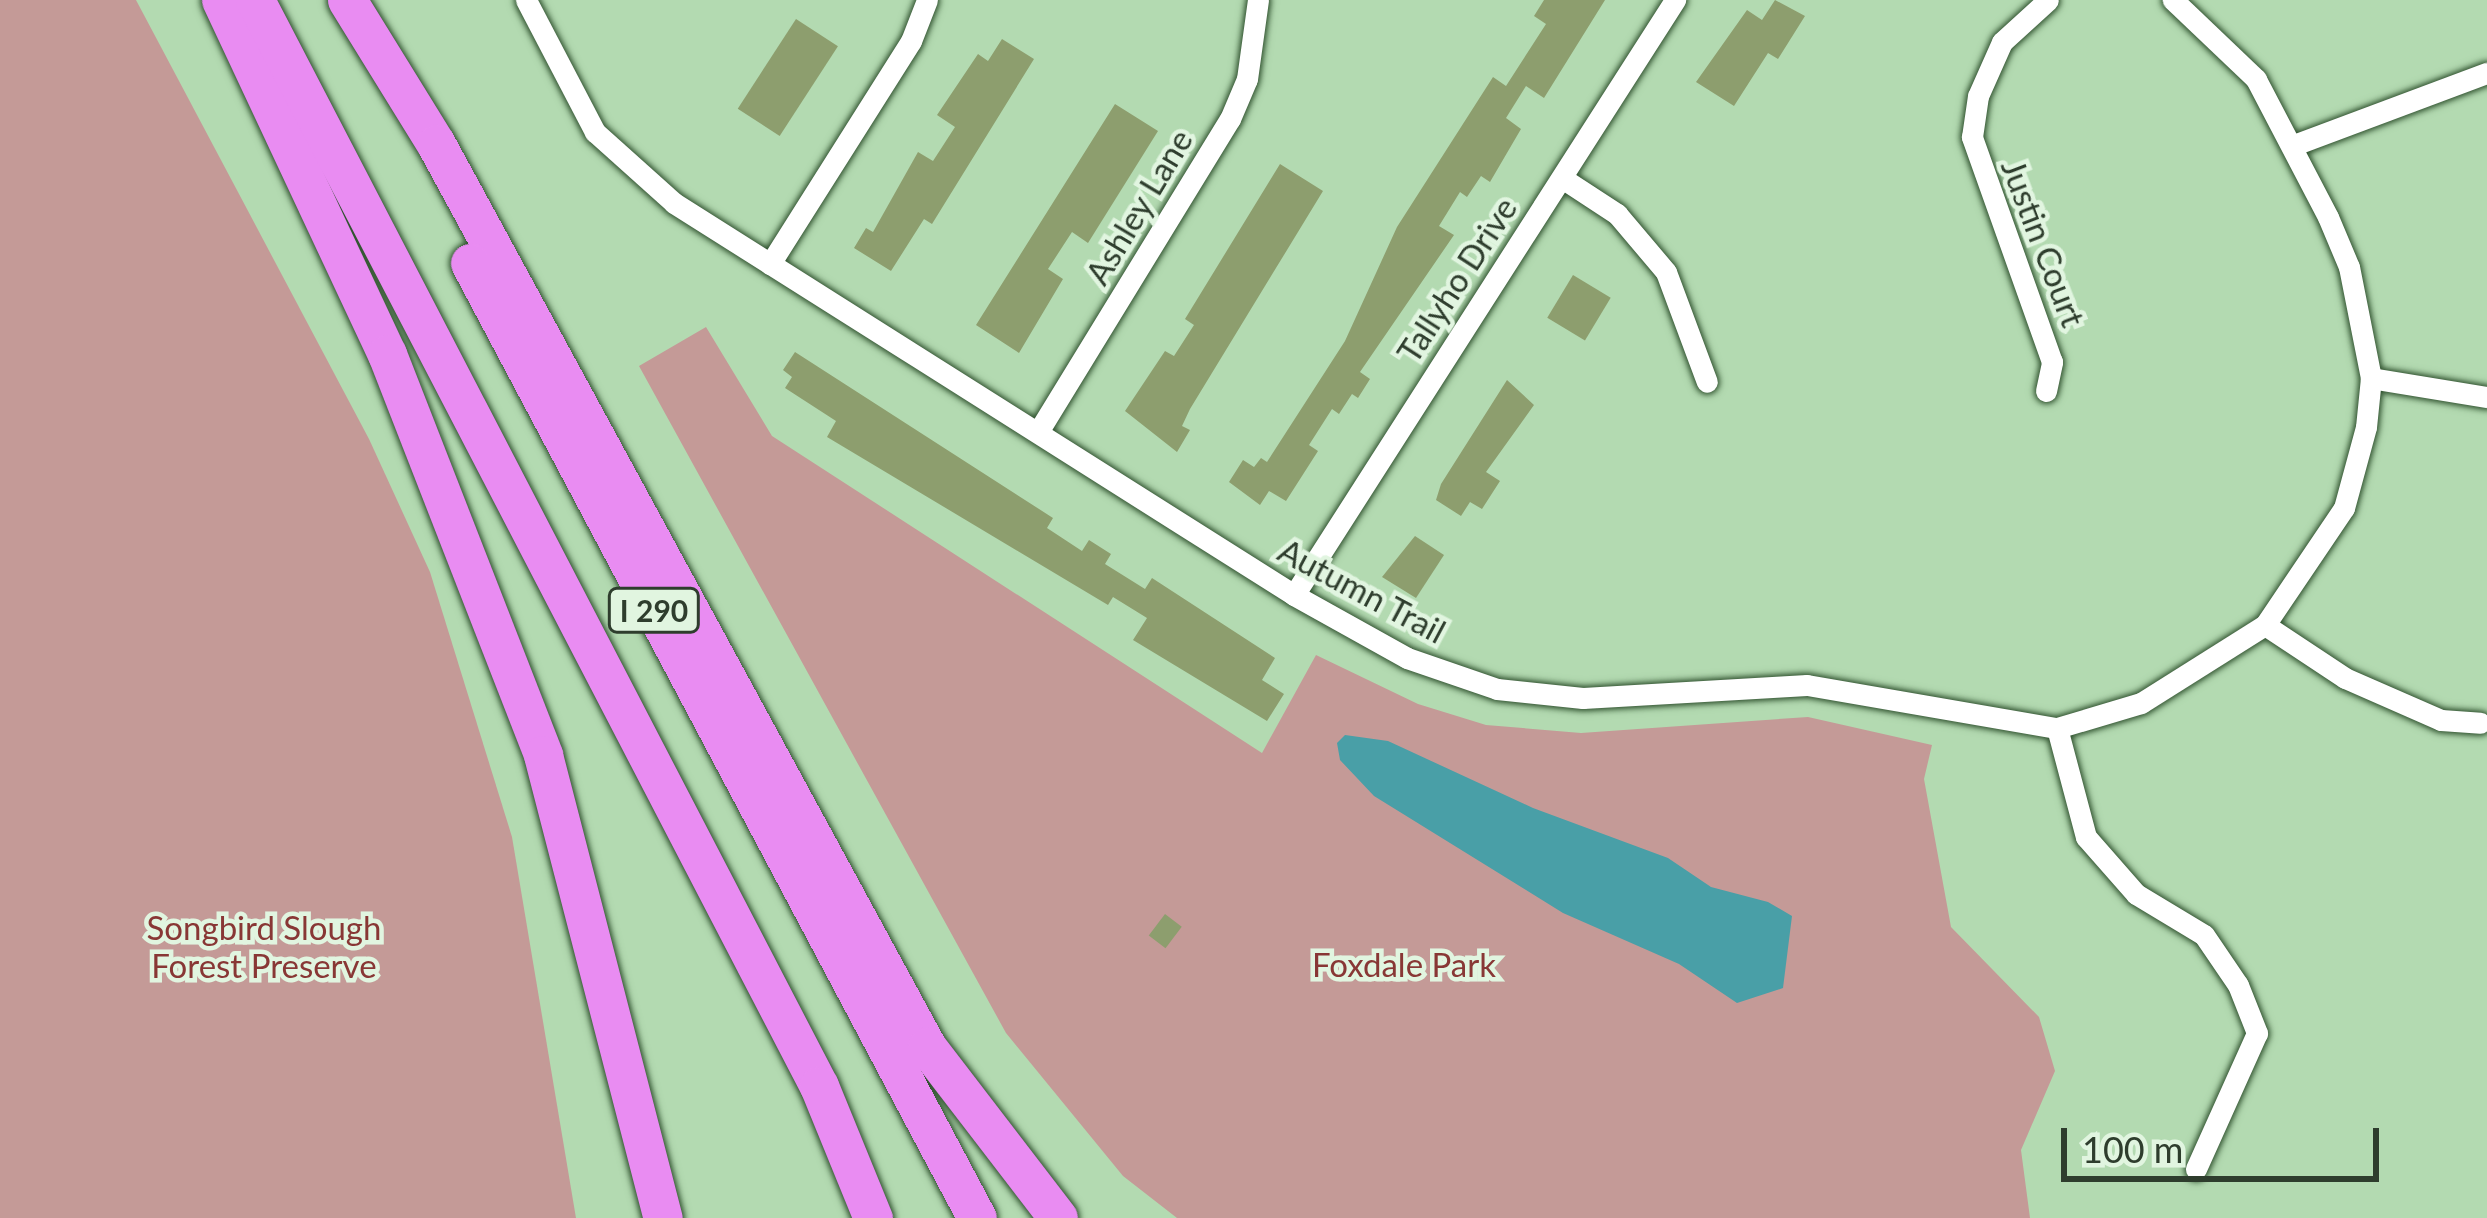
<!DOCTYPE html>
<html>
<head>
<meta charset="utf-8">
<style>
  body { margin:0 }
  #map { position:relative; width:2487px; height:1218px; overflow:hidden; background:#b3dab1; font-family:Lato,sans-serif }
  div>[style] { position:absolute }
  .green>* { inset:0; background:#c49a97 }
  .water>* { inset:0; background:#499fa7 }
  .building>* { inset:0; background:#8d9e6e; transform-origin:0 0 }
  .roads { filter:drop-shadow(0 0 3px #30522f) drop-shadow(0 0 3px #30522f) }
  .street>* { height:21px; margin:-10.5px; padding:0 10.5px; transform-origin:10.5px; border-radius:10.5px; background:#fff }
  .highway>* { height:39px; margin:-19.5px; padding:0 19.5px; transform-origin:19.5px; border-radius:19.5px; background:#e98cf2 }
  span { translate:-50% -50%; white-space:nowrap; text-align:center; line-height:1.15; -webkit-text-stroke:9px #e1f5e0; paint-order:stroke }
  .shield-label span { padding:3px 9px; background:#e1f5e0; border:3px solid; border-radius:9px; -webkit-text-stroke-width:0 }
  .shield-label { font-size:30px; color:#2e3d2d; font-weight:700 }
  .street-label { font-size:33px; color:#2e3d2d }
  .park-label { font-size:33px; color:#883735 }
  .scale { position:absolute; left:2061px; top:1128px; width:318px; height:54px; box-sizing:border-box; border:6px solid #2e3d2d; border-top:0; padding-left:15px; font-size:36px; line-height:42px; white-space:nowrap; color:#2e3d2d; -webkit-text-stroke:9px #e1f5e0; paint-order:stroke }
</style>
</head>
<body>
<div id="map">
  <div class="green">
    <div style="clip-path:polygon(0 0,136px 0,369px 439px,430px 572px,512px 837px,576px 1218px,0 1218px)"></div>
    <div style="clip-path:polygon(706px 327px,772px 436px,1262px 753px,1316px 655px,1418px 704px,1486px 725px,1581px 733px,1808px 717px,1932px 745px,1924px 779px,1951px 927px,2039px 1017px,2055px 1071px,2021px 1150px,2030px 1218px,1177px 1218px,1123px 1176px,1006px 1033px,639px 366px)"></div>
  </div>
  <div class="water">
    <div style="clip-path:polygon(1345px 735px,1388px 741px,1533px 808px,1668px 858px,1711px 887px,1768px 902px,1792px 916px,1783px 988px,1737px 1003px,1679px 964px,1563px 913px,1374px 796px,1340px 760px,1337px 743px)"></div>
  </div>
  <div class="building">
    <div style="clip-path:polygon(1544px 0,1605px 0,1544px 98px,1526px 86px,1506px 118px,1521px 129px,1490px 182px,1481px 176px,1467px 197px,1460px 192px,1439px 226px,1454px 235px,1360px 372px,1370px 379px,1358px 398px,1352px 394px,1339px 414px,1332px 409px,1309px 445px,1318px 451px,1286px 501px,1269px 491px,1260px 505px,1229px 482px,1243px 460px,1254px 467px,1261px 458px,1267px 462px,1345px 341px,1397px 227px,1493px 77px,1506px 86px,1546px 24px,1534px 16px)"></div>
    <div style="clip-path:polygon(1775px 0,1805px 16px,1778px 59px,1768px 53px,1734px 106px,1696px 82px,1747px 10px,1762px 20px)"></div>
    <div style="left:796px;top:19px;width:50px;height:107px;rotate:33deg"></div>
    <div style="clip-path:polygon(1002px 39px,1034px 59px,932px 224px,924px 219px,891px 271px,854px 248px,866px 228px,873px 232px,918px 152px,933px 161px,955px 127px,937px 115px,978px 54px,988px 61px)"></div>
    <div style="clip-path:polygon(1115px 104px,1158px 131px,1088px 243px,1072px 232px,1048px 269px,1063px 279px,1019px 353px,976px 325px)"></div>
    <div style="clip-path:polygon(1280px 164px,1323px 191px,1190px 409px,1182px 426px,1190px 430px,1177px 452px,1125px 411px,1165px 351px,1174px 356px,1194px 325px,1185px 319px)"></div>
    <div style="left:1573px;top:275px;width:44px;height:50px;rotate:31deg"></div>
    <div style="clip-path:polygon(795px 352px,1053px 518px,1047px 528px,1082px 551px,1089px 540px,1111px 554px,1105px 564px,1145px 589px,1152px 578px,1275px 658px,1262px 680px,1284px 694px,1267px 721px,1133px 640px,1147px 618px,1113px 597px,1108px 605px,827px 437px,836px 421px,785px 388px,792px 377px,783px 370px)"></div>
    <div style="clip-path:polygon(1507px 380px,1534px 405px,1486px 472px,1500px 481px,1482px 509px,1470px 502px,1461px 516px,1436px 500px,1441px 484px)"></div>
    <div style="clip-path:polygon(1415px 536px,1444px 555px,1416px 598px,1382px 577px)"></div>
    <div style="left:1165px;top:914px;width:21px;height:27px;rotate:37deg"></div>
  </div>
  <div class="roads">
    <div class="street">
      <div style="left:526px;top:0;width:149px;rotate:62.4deg"></div>
      <div style="left:595px;top:132px;width:106px;rotate:41.9deg"></div>
      <div style="left:674px;top:203px;width:734px;rotate:32.3deg"></div>
      <div style="left:1294px;top:595px;width:129px;rotate:29.1deg"></div>
      <div style="left:1407px;top:658px;width:95px;rotate:19deg"></div>
      <div style="left:1497px;top:689px;width:86px;rotate:6deg"></div>
      <div style="left:1583px;top:698px;width:224px;rotate:-3.3deg"></div>
      <div style="left:1807px;top:685px;width:254px;rotate:9.8deg"></div>
      <div style="left:2057px;top:728px;width:88px;rotate:-16.6deg"></div>
      <div style="left:2141px;top:703px;width:146px;rotate:-32.2deg"></div>
      <div style="left:2265px;top:625px;width:141px;rotate:-56deg"></div>
      <div style="left:2344px;top:508px;width:84px;rotate:-74.8deg"></div>
      <div style="left:2366px;top:427px;width:49px;rotate:-84.2deg"></div>
      <div style="left:2371px;top:378px;width:113px;rotate:-101.2deg"></div>
      <div style="left:2349px;top:267px;width:54px;rotate:-112.8deg"></div>
      <div style="left:2328px;top:217px;width:156px;rotate:-117.6deg"></div>
      <div style="left:2256px;top:79px;width:115px;rotate:-136.4deg"></div>
      <div style="left:2294px;top:145px;width:206px;rotate:-20.5deg"></div>
      <div style="left:1562px;top:178px;width:66px;rotate:33.2deg"></div>
      <div style="left:1617px;top:214px;width:76px;rotate:49.8deg"></div>
      <div style="left:1666px;top:272px;width:117px;rotate:69.6deg"></div>
      <div style="left:770px;top:264px;width:264px;rotate:-57.7deg"></div>
      <div style="left:911px;top:41px;width:44px;rotate:-68.7deg"></div>
      <div style="left:2371px;top:378px;width:118px;rotate:9.3deg"></div>
      <div style="left:2046px;top:391px;width:30px;rotate:-78deg"></div>
      <div style="left:2052px;top:362px;width:239px;rotate:-109.6deg"></div>
      <div style="left:1972px;top:137px;width:41px;rotate:-81.7deg"></div>
      <div style="left:1978px;top:96px;width:59px;rotate:-66deg"></div>
      <div style="left:2002px;top:42px;width:62px;rotate:-42.4deg"></div>
      <div style="left:1038px;top:432px;width:367px;rotate:-58.5deg"></div>
      <div style="left:1230px;top:119px;width:43px;rotate:-67deg"></div>
      <div style="left:1247px;top:79px;width:80px;rotate:-82.1deg"></div>
      <div style="left:1294px;top:595px;width:707px;rotate:-57.37deg"></div>
      <div style="left:2265px;top:625px;width:96px;rotate:33.5deg"></div>
      <div style="left:2345px;top:678px;width:105px;rotate:23.6deg"></div>
      <div style="left:2441px;top:720px;width:39px;rotate:4deg"></div>
      <div style="left:2057px;top:728px;width:113px;rotate:75.1deg"></div>
      <div style="left:2086px;top:837px;width:76px;rotate:48.7deg"></div>
      <div style="left:2136px;top:894px;width:79px;rotate:31.1deg"></div>
      <div style="left:2204px;top:935px;width:60px;rotate:55.8deg"></div>
      <div style="left:2238px;top:985px;width:52px;rotate:68.4deg"></div>
      <div style="left:2257px;top:1033px;width:149px;rotate:114.2deg"></div>
    </div>
    <div class="highway">
      <div style="left:221px;top:0;width:391px;rotate:64.9deg"></div>
      <div style="left:387px;top:354px;width:430px;rotate:68.7deg"></div>
      <div style="left:543px;top:755px;width:478px;rotate:75.5deg"></div>
      <div style="left:255px;top:0;width:1224px;rotate:62.56deg"></div>
      <div style="left:819px;top:1086px;width:143px;rotate:67.8deg"></div>
      <div style="left:347px;top:0;width:169px;rotate:58.3deg"></div>
      <div style="left:436px;top:144px;width:1028px;rotate:61.47deg"></div>
      <div style="left:927px;top:1047px;width:215px;rotate:52.5deg"></div>
      <div style="left:470px;top:263px;width:1081px;rotate:62.04deg"></div>
    </div>
  </div>
  <div class="shield-label">
    <span style="left:654px;top:610px">I 290</span>
  </div>
  <div class="street-label">
    <span style="left:1139px;top:207px;rotate:-59deg">Ashley Lane</span>
    <span style="left:2043px;top:243px;rotate:69deg">Justin Court</span>
    <span style="left:1457px;top:280px;rotate:-57deg">Tallyho Drive</span>
    <span style="left:1362px;top:591px;rotate:28deg">Autumn Trail</span>
  </div>
  <div class="park-label">
    <span style="left:264px;top:947px">Songbird Slough<br>Forest Preserve</span>
    <span style="left:1404px;top:965px">Foxdale Park</span>
  </div>
  <div class="scale">100 m</div>
</div>
</body>
</html>
